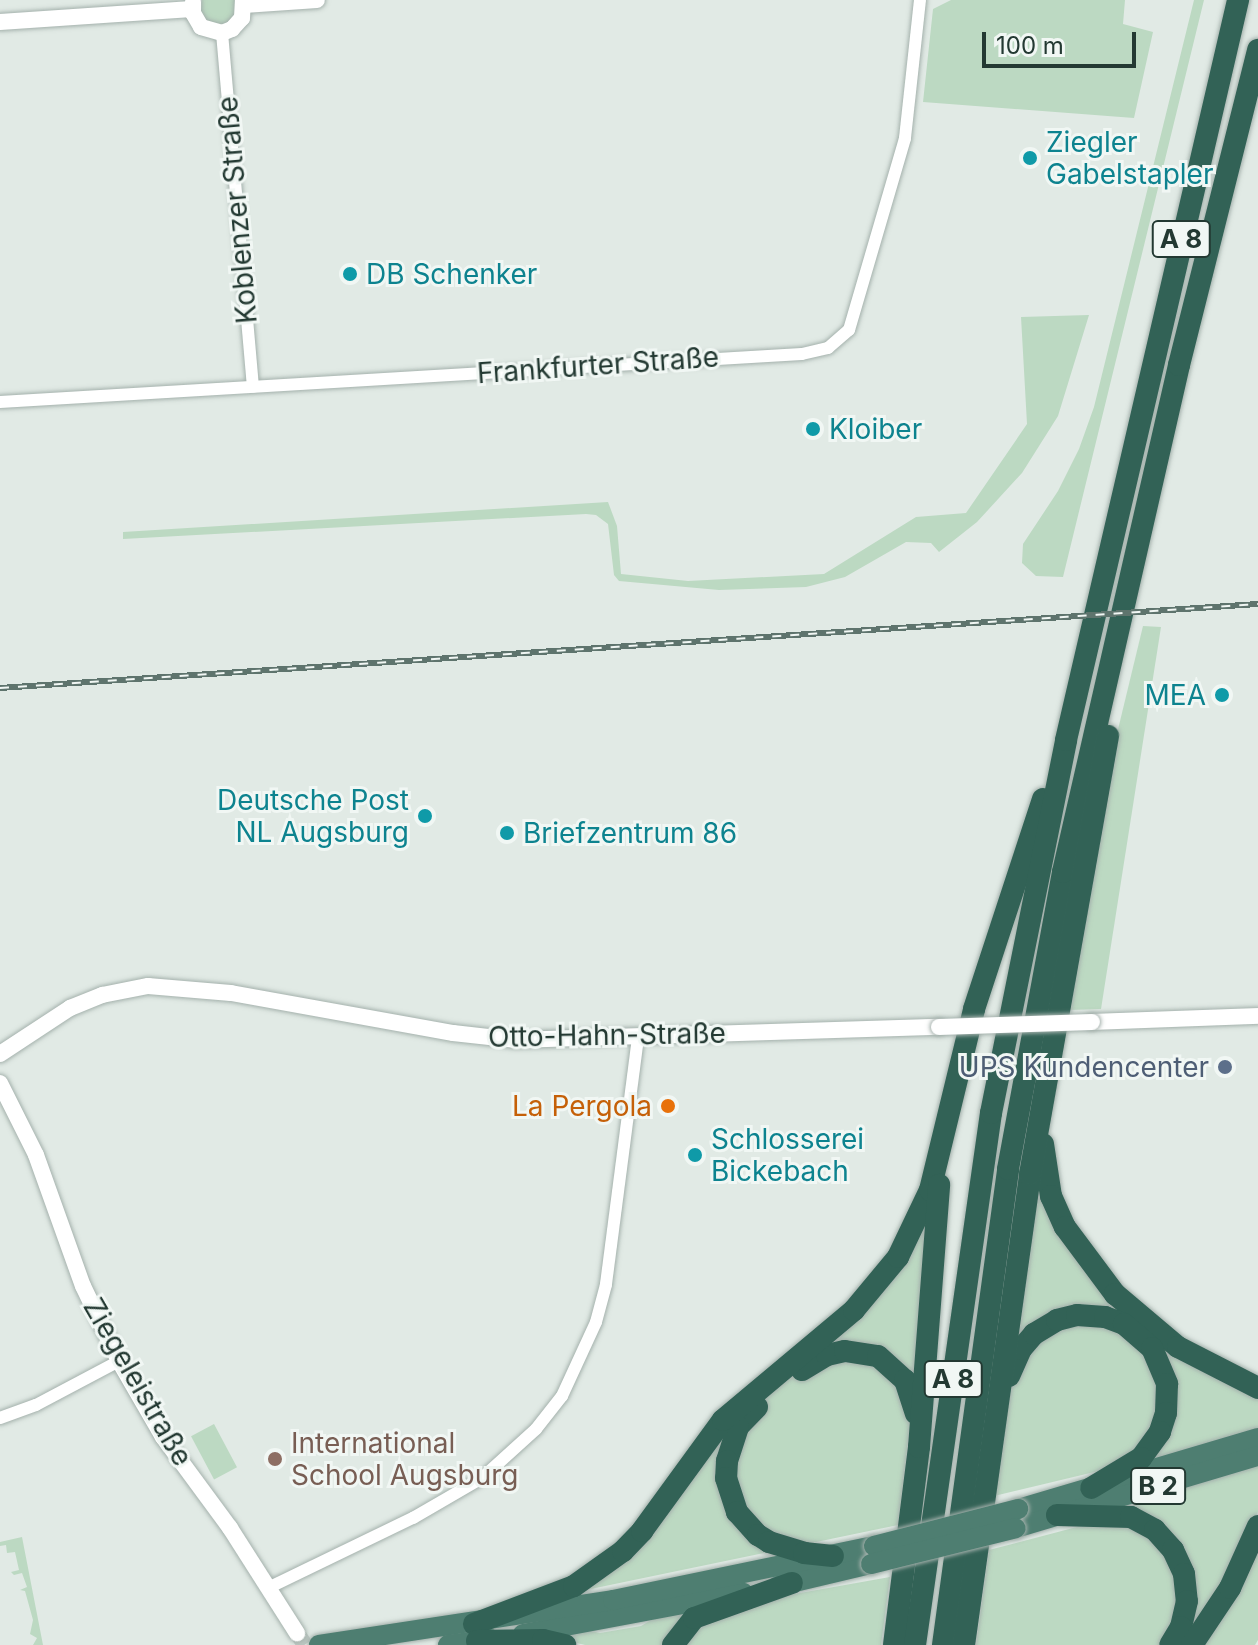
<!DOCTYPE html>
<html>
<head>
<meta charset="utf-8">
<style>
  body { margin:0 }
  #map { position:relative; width:1258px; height:1645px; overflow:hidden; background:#e1eae5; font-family:Inter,sans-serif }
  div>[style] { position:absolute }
  .green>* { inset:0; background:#bcd9c2; transform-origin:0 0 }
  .tertiary-tunnel>* { height:16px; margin-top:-8px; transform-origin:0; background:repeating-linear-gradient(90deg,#bbc7c1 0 16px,transparent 0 24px) }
  .roads { filter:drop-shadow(0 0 2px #a4b1ac) drop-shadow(0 0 2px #a4b1ac) }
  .minor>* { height:12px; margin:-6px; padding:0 6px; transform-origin:6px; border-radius:6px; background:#fff }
  .tertiary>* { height:16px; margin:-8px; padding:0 8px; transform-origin:8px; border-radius:8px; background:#fff }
  .trunk>* { height:20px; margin:-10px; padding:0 10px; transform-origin:10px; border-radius:10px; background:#4e7e71 }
  .motorway>* { height:22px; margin:-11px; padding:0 11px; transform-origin:11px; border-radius:11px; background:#326256 }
  .rail>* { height:6px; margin-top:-3px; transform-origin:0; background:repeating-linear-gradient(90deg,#f1f7f4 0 9px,#5e746d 0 18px); box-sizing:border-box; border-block:2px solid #5e746d }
  .bridges { filter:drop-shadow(0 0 2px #a4b1ac) drop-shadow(0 0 2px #a4b1ac) }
  .tertiary-bridge>* { height:16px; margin:-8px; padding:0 8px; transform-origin:8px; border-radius:8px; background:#fff }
  .trunk-bridge>* { height:20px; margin:-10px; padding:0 10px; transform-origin:10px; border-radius:10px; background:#4e7e71 }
  .dots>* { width:22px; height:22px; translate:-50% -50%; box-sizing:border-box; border:4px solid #f1f7f4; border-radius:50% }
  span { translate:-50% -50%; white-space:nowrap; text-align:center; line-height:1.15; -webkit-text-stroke:6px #f1f7f4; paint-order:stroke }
  .shield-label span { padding:2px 6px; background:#f1f7f4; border:2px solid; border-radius:6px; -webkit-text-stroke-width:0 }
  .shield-label { font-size:26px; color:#233932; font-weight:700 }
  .culture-label { font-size:28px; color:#0d838f }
  .left { translate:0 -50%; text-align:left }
  .right { translate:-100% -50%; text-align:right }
  .street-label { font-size:28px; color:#233932 }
  .service-label { font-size:28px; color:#4e5e75 }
  .food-label { font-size:28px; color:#c56008 }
  .education-label { font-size:28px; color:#785e54 }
  .scale { position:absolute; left:982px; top:32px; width:154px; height:36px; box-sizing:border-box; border:4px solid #233932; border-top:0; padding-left:10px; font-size:24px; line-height:28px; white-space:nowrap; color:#233932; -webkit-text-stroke:6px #f1f7f4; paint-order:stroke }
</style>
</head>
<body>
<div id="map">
  <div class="green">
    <div style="clip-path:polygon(202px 0,236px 0,234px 19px,224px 25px,207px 21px,201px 11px)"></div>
    <div style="clip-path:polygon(951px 0,1125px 0,1123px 24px,1153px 32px,1134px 118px,923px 102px,933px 9px)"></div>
    <div style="clip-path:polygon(1194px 0,1204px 0,1063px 577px,1036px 576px,1022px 563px,1023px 544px,1058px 491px,1079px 449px,1094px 407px)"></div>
    <div style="clip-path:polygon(1089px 315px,1058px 416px,1022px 473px,977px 522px,939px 552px,931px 543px,906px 542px,845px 577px,806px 587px,719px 590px,619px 581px,614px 575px,608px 524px,596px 515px,586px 514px,123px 539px,123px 532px,608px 502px,617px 526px,621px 574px,688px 581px,824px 574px,916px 517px,966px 513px,1027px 424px,1021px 317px)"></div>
    <div style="clip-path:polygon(1143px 626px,1161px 627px,1101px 1009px,1069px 1010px,1114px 746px)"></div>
    <div style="clip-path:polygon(1040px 1174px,1098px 1282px,1258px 1392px,1258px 1431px,1135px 1467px,1156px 1448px,1169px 1366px,1109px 1312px,1015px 1346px)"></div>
    <div style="clip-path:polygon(926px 1215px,911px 1417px,898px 1525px,581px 1591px,724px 1427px,818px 1345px)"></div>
    <div style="clip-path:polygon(1069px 1319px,1120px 1326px,1155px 1363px,1159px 1415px,1130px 1457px,1107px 1469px,994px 1496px,1007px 1394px,1025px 1345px)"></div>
    <div style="left:214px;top:1424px;width:49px;height:26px;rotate:62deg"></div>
    <div style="clip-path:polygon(1258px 1464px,1258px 1512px,1221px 1591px,1182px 1645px,1191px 1577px,1116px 1508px)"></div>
    <div style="clip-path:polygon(1092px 1523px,1136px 1527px,1171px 1558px,1180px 1610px,1161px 1645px,976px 1645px,989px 1550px)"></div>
    <div style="clip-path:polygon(22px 1537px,43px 1645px,33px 1645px,37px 1638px,30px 1634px,33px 1620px,25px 1591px,20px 1590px,27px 1587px,22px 1573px,14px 1575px,11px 1572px,19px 1570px,15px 1552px,7px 1553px,6px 1545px,0 1546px,0 1542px)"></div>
    <div style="clip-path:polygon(1258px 1539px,1258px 1640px,1255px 1645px,1200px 1645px)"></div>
    <div style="clip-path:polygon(890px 1577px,881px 1645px,585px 1645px,553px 1637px,591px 1631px,600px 1633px,641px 1626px,653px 1619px)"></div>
  </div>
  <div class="tertiary-tunnel">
    <div style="left:297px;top:1633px;width:14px;rotate:56deg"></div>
  </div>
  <div class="roads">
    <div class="minor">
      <div style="left:222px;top:33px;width:355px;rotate:85deg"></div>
      <div style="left:0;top:402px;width:803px;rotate:-3.43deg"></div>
      <div style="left:802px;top:354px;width:27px;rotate:-13deg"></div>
      <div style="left:828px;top:348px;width:28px;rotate:-41deg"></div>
      <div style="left:849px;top:330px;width:200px;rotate:-73.7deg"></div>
      <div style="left:905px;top:138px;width:139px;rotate:-83.8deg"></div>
      <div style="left:0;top:1418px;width:38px;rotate:-20deg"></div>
      <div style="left:36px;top:1405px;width:94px;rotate:-27.9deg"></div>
      <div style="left:270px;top:1587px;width:159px;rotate:-25.8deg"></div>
      <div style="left:413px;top:1518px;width:80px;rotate:-30.1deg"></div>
      <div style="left:482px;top:1478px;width:73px;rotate:-42.2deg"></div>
      <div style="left:536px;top:1429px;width:42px;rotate:-51.8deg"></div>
      <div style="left:562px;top:1396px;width:81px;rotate:-65.3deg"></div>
      <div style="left:596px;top:1322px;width:39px;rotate:-75deg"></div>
      <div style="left:606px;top:1284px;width:248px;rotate:-82.6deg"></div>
    </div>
    <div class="tertiary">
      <div style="left:193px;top:2px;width:11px;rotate:90deg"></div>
      <div style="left:193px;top:13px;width:16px;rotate:60deg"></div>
      <div style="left:201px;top:27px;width:22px;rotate:16deg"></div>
      <div style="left:222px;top:33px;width:11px;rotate:-22deg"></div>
      <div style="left:232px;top:29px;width:15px;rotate:-48deg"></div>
      <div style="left:242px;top:18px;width:18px;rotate:-87deg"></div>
      <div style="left:244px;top:5px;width:73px;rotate:-3.9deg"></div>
      <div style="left:0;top:22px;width:192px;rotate:-3.9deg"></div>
      <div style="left:1092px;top:1022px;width:166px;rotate:-2.1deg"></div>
      <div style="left:0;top:1054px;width:84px;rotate:-33.3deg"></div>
      <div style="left:70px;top:1008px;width:35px;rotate:-22deg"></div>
      <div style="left:102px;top:995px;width:47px;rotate:-11.1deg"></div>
      <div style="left:148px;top:986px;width:83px;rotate:4.8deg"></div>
      <div style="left:231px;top:993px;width:226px;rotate:10.2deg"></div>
      <div style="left:453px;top:1033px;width:62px;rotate:6.4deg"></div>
      <div style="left:515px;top:1040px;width:424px;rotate:-1.8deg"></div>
      <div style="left:0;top:1083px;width:80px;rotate:63.4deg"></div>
      <div style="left:36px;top:1155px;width:139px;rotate:70.3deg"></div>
      <div style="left:83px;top:1286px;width:83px;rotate:64.4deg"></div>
      <div style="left:119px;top:1361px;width:88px;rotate:59.9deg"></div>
      <div style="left:163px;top:1437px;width:113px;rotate:53.6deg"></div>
      <div style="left:230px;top:1528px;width:125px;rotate:57.5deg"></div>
    </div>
    <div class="trunk">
      <div style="left:1018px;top:1509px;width:250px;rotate:-16.5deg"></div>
      <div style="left:1016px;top:1528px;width:252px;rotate:-16.6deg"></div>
      <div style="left:778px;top:1586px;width:96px;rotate:-13.3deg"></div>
      <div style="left:523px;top:1634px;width:224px;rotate:-10.6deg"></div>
      <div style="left:319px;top:1645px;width:297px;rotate:-8.7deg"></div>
      <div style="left:613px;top:1600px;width:267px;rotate:-11.7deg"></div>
      <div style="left:448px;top:1645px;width:43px;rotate:-7.9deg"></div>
    </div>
    <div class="motorway">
      <div style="left:1043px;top:1144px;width:53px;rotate:81.3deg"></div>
      <div style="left:1051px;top:1196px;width:34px;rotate:66deg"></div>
      <div style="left:1065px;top:1227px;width:84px;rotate:53.3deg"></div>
      <div style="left:1115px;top:1294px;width:82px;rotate:40.1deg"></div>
      <div style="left:1178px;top:1347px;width:90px;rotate:27.1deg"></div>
      <div style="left:802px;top:1370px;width:29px;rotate:-31deg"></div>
      <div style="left:827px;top:1355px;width:18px;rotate:-13deg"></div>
      <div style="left:845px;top:1351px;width:33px;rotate:9deg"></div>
      <div style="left:878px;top:1356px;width:36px;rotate:42deg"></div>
      <div style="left:905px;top:1380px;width:35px;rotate:72deg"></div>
      <div style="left:1009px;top:1376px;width:30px;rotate:-66deg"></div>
      <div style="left:1021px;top:1349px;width:20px;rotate:-49deg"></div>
      <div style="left:1034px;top:1334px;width:27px;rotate:-31deg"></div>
      <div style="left:1057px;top:1320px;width:21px;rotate:-14deg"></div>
      <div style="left:1077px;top:1315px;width:28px;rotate:4deg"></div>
      <div style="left:1105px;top:1317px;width:20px;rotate:20deg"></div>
      <div style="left:1124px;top:1324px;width:37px;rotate:41deg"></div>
      <div style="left:1152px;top:1348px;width:39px;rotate:67deg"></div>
      <div style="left:1167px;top:1384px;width:29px;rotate:92deg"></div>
      <div style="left:1166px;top:1413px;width:20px;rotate:108deg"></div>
      <div style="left:1160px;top:1432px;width:32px;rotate:126deg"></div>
      <div style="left:1141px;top:1458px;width:58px;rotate:149deg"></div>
      <div style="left:757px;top:1407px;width:28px;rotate:134deg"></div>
      <div style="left:738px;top:1427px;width:36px;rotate:108deg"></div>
      <div style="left:727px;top:1461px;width:17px;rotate:93deg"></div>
      <div style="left:726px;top:1478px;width:36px;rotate:72deg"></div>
      <div style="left:737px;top:1512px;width:31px;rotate:48deg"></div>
      <div style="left:758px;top:1535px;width:13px;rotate:32deg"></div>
      <div style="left:769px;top:1542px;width:37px;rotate:17deg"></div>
      <div style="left:804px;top:1553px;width:29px;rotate:6deg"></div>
      <div style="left:1057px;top:1515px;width:74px;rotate:1.5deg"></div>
      <div style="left:1131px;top:1517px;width:27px;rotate:28deg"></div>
      <div style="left:1155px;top:1530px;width:27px;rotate:48deg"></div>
      <div style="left:1173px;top:1550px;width:26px;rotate:65deg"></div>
      <div style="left:1184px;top:1574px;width:27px;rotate:84deg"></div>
      <div style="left:1187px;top:1601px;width:27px;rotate:103deg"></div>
      <div style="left:1181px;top:1627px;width:21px;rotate:121deg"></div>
      <div style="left:474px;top:1624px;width:107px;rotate:-20.8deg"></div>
      <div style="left:574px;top:1586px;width:60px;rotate:-35.5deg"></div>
      <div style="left:623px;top:1551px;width:28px;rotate:-46deg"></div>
      <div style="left:642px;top:1531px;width:137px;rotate:-53.9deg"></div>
      <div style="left:723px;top:1420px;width:171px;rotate:-40deg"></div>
      <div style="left:854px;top:1310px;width:69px;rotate:-50.3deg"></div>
      <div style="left:898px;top:1257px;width:74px;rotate:-64.5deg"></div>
      <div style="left:930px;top:1190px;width:186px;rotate:-76.3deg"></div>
      <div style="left:974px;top:1009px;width:221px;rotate:-71.8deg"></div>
      <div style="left:477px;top:1641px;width:66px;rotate:-0.9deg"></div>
      <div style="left:543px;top:1640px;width:23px;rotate:13deg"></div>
      <div style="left:673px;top:1645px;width:34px;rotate:-52deg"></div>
      <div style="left:694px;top:1618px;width:104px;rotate:-19.7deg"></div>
      <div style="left:894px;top:1645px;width:200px;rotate:-82.8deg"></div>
      <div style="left:919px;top:1447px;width:263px;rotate:-85.6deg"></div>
      <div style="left:915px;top:1645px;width:537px;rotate:-81.87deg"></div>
      <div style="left:991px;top:1113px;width:380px;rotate:-78.6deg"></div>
      <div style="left:1066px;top:740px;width:760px;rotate:-76.91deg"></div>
      <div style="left:943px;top:1645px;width:480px;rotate:-82.2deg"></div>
      <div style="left:1008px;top:1169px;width:302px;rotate:-79.5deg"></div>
      <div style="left:1063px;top:872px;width:520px;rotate:-77.11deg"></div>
      <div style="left:1179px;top:365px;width:325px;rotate:-75.9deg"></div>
      <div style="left:964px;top:1645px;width:476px;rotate:-82deg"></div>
      <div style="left:1030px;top:1174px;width:445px;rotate:-79.9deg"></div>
      <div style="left:1192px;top:1645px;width:69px;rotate:-56.3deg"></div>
      <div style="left:1230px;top:1588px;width:68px;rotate:-65.7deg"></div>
    </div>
  </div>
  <div class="rail">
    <div style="left:0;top:688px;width:1261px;rotate:-3.82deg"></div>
  </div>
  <div class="bridges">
    <div class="tertiary-bridge">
      <div style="left:939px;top:1027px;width:153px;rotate:-1.9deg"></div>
    </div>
    <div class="trunk-bridge">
      <div style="left:874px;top:1546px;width:149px;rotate:-14.4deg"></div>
      <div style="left:871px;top:1564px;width:149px;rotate:-13.9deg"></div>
    </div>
  </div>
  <div class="dots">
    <div style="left:1030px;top:158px;background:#0f9aa8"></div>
    <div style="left:350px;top:274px;background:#0f9aa8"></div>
    <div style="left:813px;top:429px;background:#0f9aa8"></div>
    <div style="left:1222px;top:695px;background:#0f9aa8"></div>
    <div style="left:425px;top:816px;background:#0f9aa8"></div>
    <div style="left:507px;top:833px;background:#0f9aa8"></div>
    <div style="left:1225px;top:1067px;background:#5c6f8a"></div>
    <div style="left:668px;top:1106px;background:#e8710a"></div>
    <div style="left:695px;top:1155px;background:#0f9aa8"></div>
    <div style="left:275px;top:1459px;background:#8d6e63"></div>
  </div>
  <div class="shield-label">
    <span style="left:1181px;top:239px">A 8</span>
    <span style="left:953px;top:1379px">A 8</span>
    <span style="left:1158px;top:1486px">B 2</span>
  </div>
  <div class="culture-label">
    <span class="left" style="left:1046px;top:158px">Ziegler<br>Gabelstapler</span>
    <span class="left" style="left:366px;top:274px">DB Schenker</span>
    <span class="left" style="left:829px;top:429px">Kloiber</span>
    <span class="right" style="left:1206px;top:695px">MEA</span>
    <span class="right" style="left:409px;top:816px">Deutsche Post<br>NL Augsburg</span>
    <span class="left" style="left:523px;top:833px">Briefzentrum 86</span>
    <span class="left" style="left:711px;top:1155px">Schlosserei<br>Bickebach</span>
  </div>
  <div class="street-label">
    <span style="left:237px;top:210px;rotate:-95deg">Koblenzer Straße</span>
    <span style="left:598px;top:365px;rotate:-4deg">Frankfurter Straße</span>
    <span style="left:607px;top:1035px;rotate:-1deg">Otto-Hahn-Straße</span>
    <span style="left:138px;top:1382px;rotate:60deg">Ziegeleistraße</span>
  </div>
  <div class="service-label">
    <span class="right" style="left:1209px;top:1067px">UPS Kundencenter</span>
  </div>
  <div class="food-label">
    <span class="right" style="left:652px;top:1106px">La Pergola</span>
  </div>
  <div class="education-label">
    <span class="left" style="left:291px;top:1459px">International<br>School Augsburg</span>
  </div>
  <div class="scale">100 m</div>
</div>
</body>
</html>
